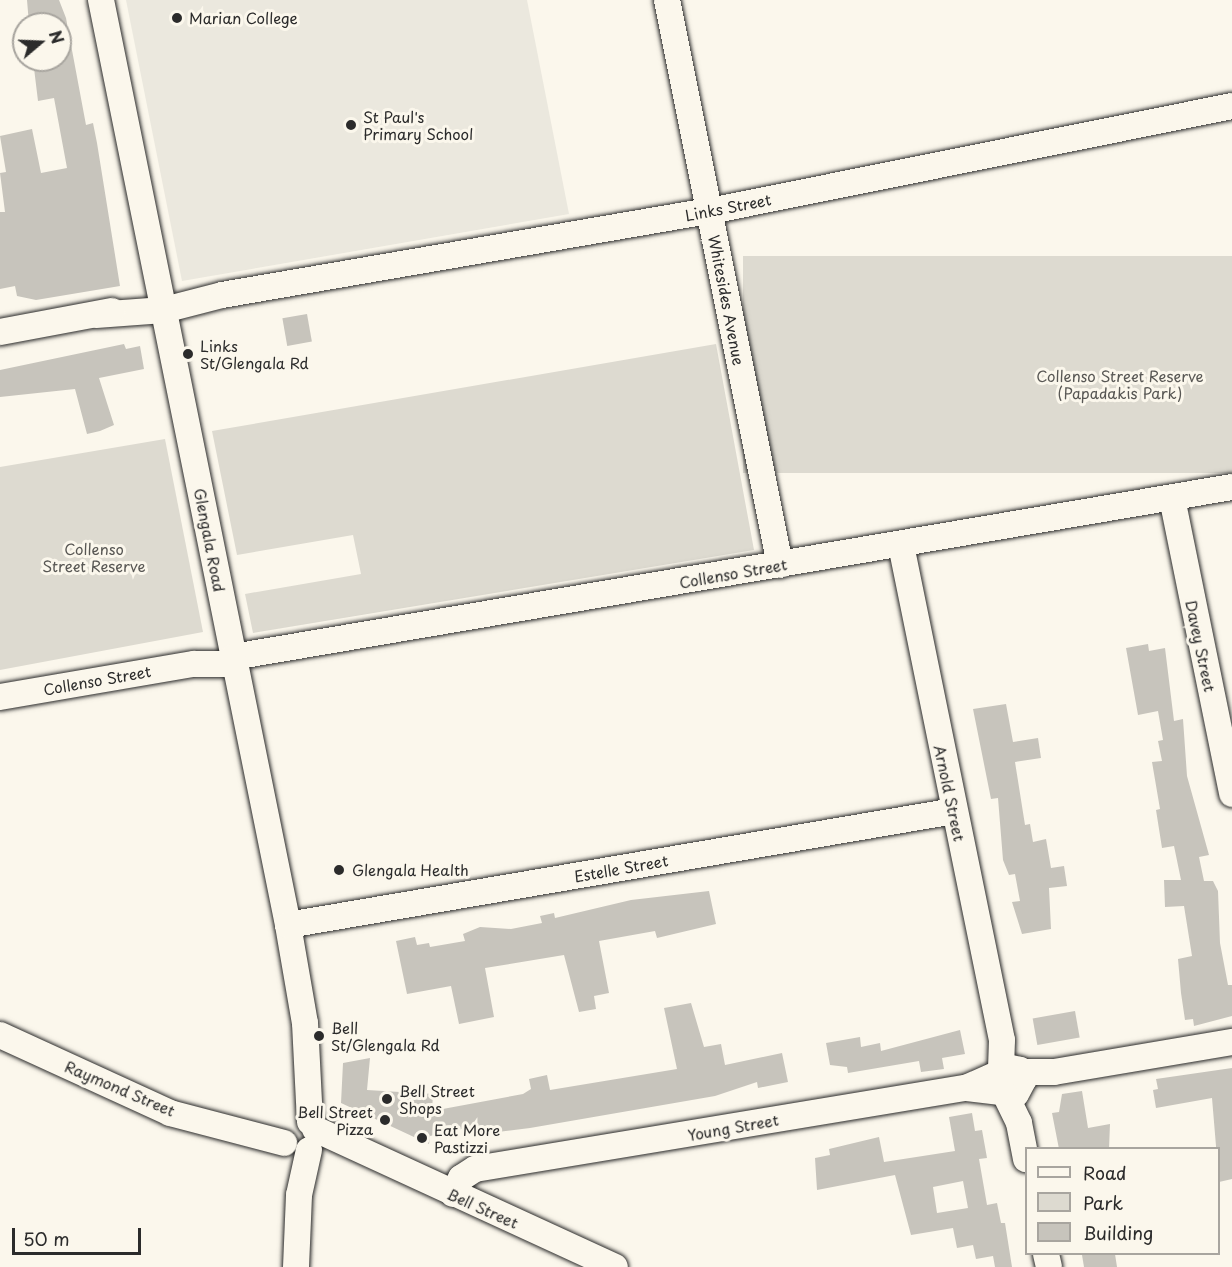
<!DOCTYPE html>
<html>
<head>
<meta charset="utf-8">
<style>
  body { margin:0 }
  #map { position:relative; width:1232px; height:1267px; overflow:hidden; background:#fbf7ec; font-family:"Playpen Sans",sans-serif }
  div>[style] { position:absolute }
  .built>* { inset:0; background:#ebe8de }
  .green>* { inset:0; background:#dddad0; transform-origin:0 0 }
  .building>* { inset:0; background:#c7c4bc; transform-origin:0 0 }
  .roads { filter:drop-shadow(0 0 2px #2b2b2b) drop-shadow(0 0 2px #2b2b2b) }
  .minor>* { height:26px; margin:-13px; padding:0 13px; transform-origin:13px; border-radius:13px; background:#fbf7ec }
  .dots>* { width:16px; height:16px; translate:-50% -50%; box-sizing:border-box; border:3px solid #fbf7ec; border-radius:50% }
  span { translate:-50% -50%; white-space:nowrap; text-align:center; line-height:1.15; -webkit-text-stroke:6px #fbf7ec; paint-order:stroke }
  .poi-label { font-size:15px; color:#2b2b2b }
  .left { translate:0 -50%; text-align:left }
  .right { translate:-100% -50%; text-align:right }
  .street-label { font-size:15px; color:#2b2b2b }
  .park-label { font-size:15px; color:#585754 }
  .legend { position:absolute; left:1025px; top:1147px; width:195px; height:108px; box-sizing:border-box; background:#fbf7ec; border:2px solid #a8a59f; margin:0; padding:8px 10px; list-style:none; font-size:18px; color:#2b2b2b }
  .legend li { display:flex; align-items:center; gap:12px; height:30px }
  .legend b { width:30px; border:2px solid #a8a59f }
  .north { position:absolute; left:12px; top:12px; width:60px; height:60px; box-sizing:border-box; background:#fbf7ec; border:2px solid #a8a59f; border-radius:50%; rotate:71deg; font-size:16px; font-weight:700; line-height:24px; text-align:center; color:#2b2b2b }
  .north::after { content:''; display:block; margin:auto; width:21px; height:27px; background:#2b2b2b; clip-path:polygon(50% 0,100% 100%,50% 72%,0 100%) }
  .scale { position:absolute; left:12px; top:1228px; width:129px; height:27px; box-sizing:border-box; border:3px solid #2b2b2b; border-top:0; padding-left:8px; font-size:18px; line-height:21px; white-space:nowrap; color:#2b2b2b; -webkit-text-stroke:4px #fbf7ec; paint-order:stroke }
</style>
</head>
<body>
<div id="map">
  <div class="built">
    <div style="clip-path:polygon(126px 0,527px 0,569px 214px,182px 281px)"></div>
  </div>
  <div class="green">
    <div style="left:1232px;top:256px;width:217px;height:489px;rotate:90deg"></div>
    <div style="clip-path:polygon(716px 344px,754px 550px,253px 633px,245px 594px,361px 574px,353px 535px,237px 555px,212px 431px)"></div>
    <div style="clip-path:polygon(165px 439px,203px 632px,0 670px,0 467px)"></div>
  </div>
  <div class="building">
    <div style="clip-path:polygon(27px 0,59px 0,66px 18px,86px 125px,93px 123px,97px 143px,120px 286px,36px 300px,17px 296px,15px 286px,0 289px,0 212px,5px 212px,0 173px,6px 172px,0 136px,32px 129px,41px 173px,67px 168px,54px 98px,38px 101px,33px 60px,60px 60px,60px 24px,29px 24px)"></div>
    <div style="left:307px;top:314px;width:28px;height:25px;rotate:80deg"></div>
    <div style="clip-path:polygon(124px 344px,126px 349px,140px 346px,144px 369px,99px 378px,114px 425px,100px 431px,87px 434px,75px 389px,0 397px,0 370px)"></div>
    <div style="clip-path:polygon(1148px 644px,1149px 651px,1165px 648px,1174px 721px,1183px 719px,1187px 776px,1209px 855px,1199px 857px,1204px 881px,1213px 881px,1218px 891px,1220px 943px,1228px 985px,1232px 985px,1232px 1016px,1194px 1026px,1193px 1019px,1185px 1020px,1181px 993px,1178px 959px,1192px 956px,1184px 906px,1165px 907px,1164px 880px,1181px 880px,1174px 846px,1162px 848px,1156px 810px,1160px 809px,1152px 762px,1162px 761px,1158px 741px,1163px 740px,1158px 711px,1138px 715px,1126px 648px)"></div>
    <div style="clip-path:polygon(1006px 704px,1013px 742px,1038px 738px,1041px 758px,1015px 762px,1025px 825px,1030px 824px,1033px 842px,1046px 839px,1051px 868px,1064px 866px,1067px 886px,1049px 888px,1051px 929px,1022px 934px,1012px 902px,1020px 901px,1015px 874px,1009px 875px,1003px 860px,998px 798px,991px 799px,973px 709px)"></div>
    <div style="clip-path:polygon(709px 891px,716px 924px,657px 938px,655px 931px,599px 941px,609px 993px,594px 996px,596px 1009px,579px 1012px,564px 955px,485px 968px,494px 1017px,459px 1024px,451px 986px,407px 994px,396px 941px,415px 937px,417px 945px,429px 943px,430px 947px,465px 941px,463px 934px,480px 927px,511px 929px,542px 923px,540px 916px,554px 913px,555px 918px,631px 900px)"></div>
    <div style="clip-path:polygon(691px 1003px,704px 1047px,721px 1044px,725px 1065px,782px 1053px,788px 1082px,758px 1088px,757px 1082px,715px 1096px,530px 1128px,464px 1136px,462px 1129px,430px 1136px,429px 1144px,341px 1103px,343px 1063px,370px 1058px,367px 1090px,433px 1094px,432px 1111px,523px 1094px,531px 1089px,529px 1079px,547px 1075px,550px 1090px,677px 1069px,664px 1008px)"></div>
    <div style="left:1075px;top:1011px;width:27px;height:43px;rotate:80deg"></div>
    <div style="clip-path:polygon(960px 1030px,965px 1054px,942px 1058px,944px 1069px,921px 1072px,919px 1061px,848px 1073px,847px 1067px,830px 1065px,826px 1043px,860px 1037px,861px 1047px,880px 1043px,881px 1051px)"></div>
    <div style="clip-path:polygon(1232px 1068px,1232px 1179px,1219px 1182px,1212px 1098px,1156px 1108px,1153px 1090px,1158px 1089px,1156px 1079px)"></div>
    <div style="clip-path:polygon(1082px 1091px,1088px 1128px,1110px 1124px,1109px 1149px,1059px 1149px,1052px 1113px,1059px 1112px,1062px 1094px)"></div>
    <div style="clip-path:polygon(evenodd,972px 1113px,975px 1131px,982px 1130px,987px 1158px,979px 1159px,987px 1205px,997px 1203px,1001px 1223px,1005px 1223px,1012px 1267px,995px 1267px,993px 1256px,976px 1259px,973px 1245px,957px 1248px,953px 1228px,911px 1235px,895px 1175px,817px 1190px,815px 1158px,830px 1155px,829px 1149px,879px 1137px,884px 1162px,955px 1151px,949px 1117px,972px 1113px,963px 1181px,968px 1208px,937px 1213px,933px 1187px,963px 1181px)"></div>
    <div style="clip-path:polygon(1115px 1254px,1117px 1267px,1084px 1267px,1082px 1255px)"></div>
  </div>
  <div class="roads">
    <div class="minor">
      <div style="left:101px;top:0;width:944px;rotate:78.57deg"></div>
      <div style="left:288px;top:925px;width:99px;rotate:80.2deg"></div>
      <div style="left:305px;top:1023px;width:99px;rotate:87.1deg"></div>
      <div style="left:667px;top:0;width:576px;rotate:78.69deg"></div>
      <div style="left:96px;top:315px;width:68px;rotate:-4.2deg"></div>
      <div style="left:164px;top:310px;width:60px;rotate:-14.5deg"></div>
      <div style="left:222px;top:295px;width:495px;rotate:-9.8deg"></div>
      <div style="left:710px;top:211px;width:532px;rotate:-11.37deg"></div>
      <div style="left:0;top:332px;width:114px;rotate:-10.6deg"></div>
      <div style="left:1172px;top:498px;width:302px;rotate:78.5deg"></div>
      <div style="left:901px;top:545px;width:505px;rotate:78.47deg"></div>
      <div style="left:1002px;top:1040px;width:30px;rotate:92deg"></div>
      <div style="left:233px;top:657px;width:1013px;rotate:-9.66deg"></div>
      <div style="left:0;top:697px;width:197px;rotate:-9.7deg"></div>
      <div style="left:194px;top:664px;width:41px"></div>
      <div style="left:288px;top:925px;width:676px;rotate:-9.71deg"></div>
      <div style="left:0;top:1035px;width:187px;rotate:24.6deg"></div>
      <div style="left:170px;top:1113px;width:118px;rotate:14.7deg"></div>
      <div style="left:1021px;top:1072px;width:33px"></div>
      <div style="left:1054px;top:1072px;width:181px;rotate:-9.6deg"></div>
      <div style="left:967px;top:1088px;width:49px;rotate:7deg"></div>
      <div style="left:1016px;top:1094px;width:17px;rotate:-62deg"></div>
      <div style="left:1024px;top:1079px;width:10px;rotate:-114deg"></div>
      <div style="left:1020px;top:1070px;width:13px;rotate:-167deg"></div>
      <div style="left:1005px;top:1094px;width:32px;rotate:64deg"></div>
      <div style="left:1019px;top:1123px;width:37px;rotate:79deg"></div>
      <div style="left:315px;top:1129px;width:330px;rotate:24.7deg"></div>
      <div style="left:453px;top:1194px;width:18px;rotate:-63deg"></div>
      <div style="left:461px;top:1178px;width:17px;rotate:-33deg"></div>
      <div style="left:475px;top:1169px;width:498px;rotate:-9.4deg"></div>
      <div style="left:966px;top:1088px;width:34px;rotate:-24deg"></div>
      <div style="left:1046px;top:1254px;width:13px;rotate:77deg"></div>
      <div style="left:296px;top:1267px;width:72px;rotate:-87.6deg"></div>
      <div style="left:299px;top:1195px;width:46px;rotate:-77.5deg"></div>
    </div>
  </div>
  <div class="dots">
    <div style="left:177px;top:18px;background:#2b2b2b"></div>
    <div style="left:351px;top:125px;background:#2b2b2b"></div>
    <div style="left:188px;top:354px;background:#2b2b2b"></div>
    <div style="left:339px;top:870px;background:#2b2b2b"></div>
    <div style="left:319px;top:1036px;background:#2b2b2b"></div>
    <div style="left:387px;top:1099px;background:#2b2b2b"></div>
    <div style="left:385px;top:1120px;background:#2b2b2b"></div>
    <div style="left:422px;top:1138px;background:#2b2b2b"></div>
  </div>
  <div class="poi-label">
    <span class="left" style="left:189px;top:18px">Marian College</span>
    <span class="left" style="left:363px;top:125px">St Paul's<br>Primary School</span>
    <span class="left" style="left:200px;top:354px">Links<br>St/Glengala Rd</span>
    <span class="left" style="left:352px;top:870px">Glengala Health</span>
    <span class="left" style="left:331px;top:1036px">Bell<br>St/Glengala Rd</span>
    <span class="left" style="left:399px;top:1099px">Bell Street<br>Shops</span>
    <span class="right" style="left:373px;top:1120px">Bell Street<br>Pizza</span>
    <span class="left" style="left:434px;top:1138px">Eat More<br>Pastizzi</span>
  </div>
  <div class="street-label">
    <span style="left:728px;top:207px;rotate:-11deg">Links Street</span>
    <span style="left:727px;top:300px;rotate:79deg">Whitesides Avenue</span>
    <span style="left:210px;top:540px;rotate:79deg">Glengala Road</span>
    <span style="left:733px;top:573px;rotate:-10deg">Collenso Street</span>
    <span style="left:1201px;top:646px;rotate:78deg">Davey Street</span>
    <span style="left:97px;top:680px;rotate:-10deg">Collenso Street</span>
    <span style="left:950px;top:793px;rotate:78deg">Arnold Street</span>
    <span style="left:621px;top:868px;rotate:-10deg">Estelle Street</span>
    <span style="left:120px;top:1088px;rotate:23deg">Raymond Street</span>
    <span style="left:733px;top:1127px;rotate:-10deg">Young Street</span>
    <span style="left:483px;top:1208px;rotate:24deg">Bell Street</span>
  </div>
  <div class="park-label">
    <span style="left:1120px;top:384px">Collenso Street Reserve<br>(Papadakis Park)</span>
    <span style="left:94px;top:557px">Collenso<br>Street Reserve</span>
  </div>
  <ul class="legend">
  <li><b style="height:8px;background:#fbf7ec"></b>Road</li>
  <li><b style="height:16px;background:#dddad0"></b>Park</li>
  <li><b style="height:16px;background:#c7c4bc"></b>Building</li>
  </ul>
  <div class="north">N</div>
  <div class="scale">50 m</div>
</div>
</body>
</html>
